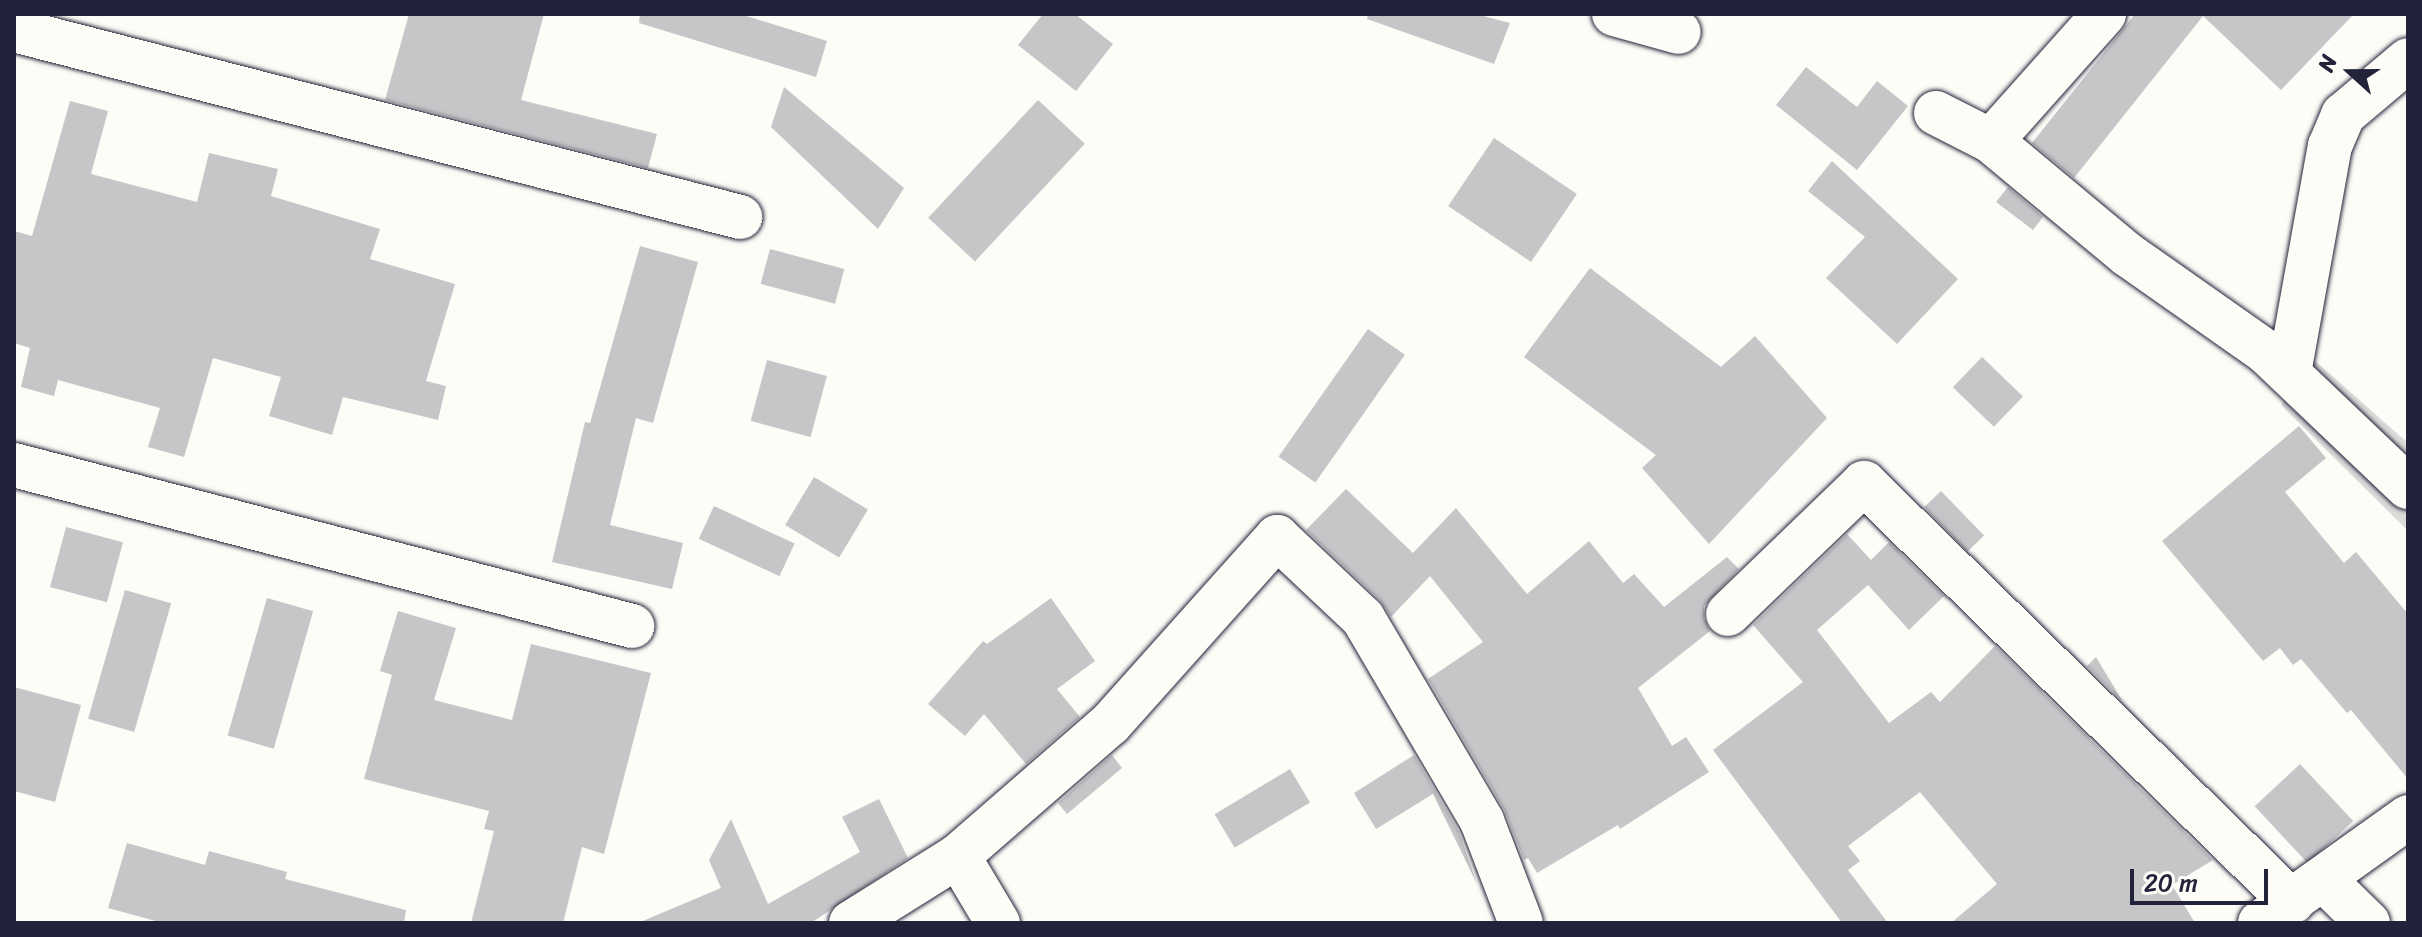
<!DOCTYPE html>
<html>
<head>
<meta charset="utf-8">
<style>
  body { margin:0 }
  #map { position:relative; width:2422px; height:937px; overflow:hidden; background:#fdfcf7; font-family:Sriracha,sans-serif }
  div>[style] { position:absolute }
  .green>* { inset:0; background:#dddcdb }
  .building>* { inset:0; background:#c6c6c8; transform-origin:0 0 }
  .roads { filter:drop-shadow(0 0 2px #22223b) drop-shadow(0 0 2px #22223b) }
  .minor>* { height:44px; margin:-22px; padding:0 22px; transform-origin:22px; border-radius:22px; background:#fdfcf7 }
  span { translate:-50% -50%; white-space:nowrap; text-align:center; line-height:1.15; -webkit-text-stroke:6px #fdfcf7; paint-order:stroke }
  .frame { position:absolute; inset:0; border:16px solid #22223b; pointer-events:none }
  .north { position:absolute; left:2310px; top:32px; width:80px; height:80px; -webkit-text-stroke:6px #fdfcf7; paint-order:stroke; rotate:291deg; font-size:22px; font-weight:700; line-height:32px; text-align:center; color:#22223b }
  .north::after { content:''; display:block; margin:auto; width:28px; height:36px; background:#22223b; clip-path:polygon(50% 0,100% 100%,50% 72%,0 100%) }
  .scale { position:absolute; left:2130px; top:869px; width:138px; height:36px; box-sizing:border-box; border:4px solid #22223b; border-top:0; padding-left:10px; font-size:24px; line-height:28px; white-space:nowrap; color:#22223b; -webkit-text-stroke:6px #fdfcf7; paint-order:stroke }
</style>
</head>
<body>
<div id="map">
  <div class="green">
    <div style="clip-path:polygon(2313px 359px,2408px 443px,2408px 531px,2281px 405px)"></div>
  </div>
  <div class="building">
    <div style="clip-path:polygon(409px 14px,544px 14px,521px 100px,657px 134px,648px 168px,385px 100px)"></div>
    <div style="clip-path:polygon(640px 14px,740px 14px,827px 41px,816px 77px,639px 23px)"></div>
    <div style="clip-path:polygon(1043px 14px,1075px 14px,1113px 44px,1076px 91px,1018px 45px)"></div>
    <div style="clip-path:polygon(1368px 14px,1476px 14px,1510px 23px,1494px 64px,1367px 19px)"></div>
    <div style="clip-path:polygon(2135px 14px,2354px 14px,2281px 90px,2203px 16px,2074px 178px,2032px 143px)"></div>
    <div style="clip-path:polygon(1806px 67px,1857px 107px,1877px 81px,1908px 106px,1857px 170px,1776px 105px)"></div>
    <div style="clip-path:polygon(784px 87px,904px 188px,878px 229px,771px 127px)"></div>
    <div style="left:1038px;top:100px;width:64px;height:161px;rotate:43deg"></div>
    <div style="clip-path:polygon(70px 101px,108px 111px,91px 174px,197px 202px,209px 153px,278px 169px,271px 196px,380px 229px,370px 259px,455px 284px,426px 381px,446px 386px,438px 420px,343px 397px,332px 435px,269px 416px,281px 377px,213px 358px,184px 457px,148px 447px,160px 408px,58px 380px,54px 396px,21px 387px,30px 348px,14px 343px,14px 231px,32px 236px)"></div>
    <div style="left:1494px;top:138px;width:100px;height:82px;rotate:34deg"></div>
    <div style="clip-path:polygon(1832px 161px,1958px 279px,1897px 344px,1826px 278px,1865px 237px,1808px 191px)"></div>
    <div style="clip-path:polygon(2008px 187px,2043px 217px,2033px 230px,1996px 202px)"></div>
    <div style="clip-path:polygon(640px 246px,698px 262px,653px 423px,636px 418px,610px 525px,683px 543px,672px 589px,552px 562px,585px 422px,590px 423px)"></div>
    <div style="left:770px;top:249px;width:77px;height:36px;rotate:15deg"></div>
    <div style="clip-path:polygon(1590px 268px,1721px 367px,1755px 336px,1827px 418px,1709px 544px,1642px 468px,1656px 455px,1524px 357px)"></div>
    <div style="left:1368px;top:329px;width:45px;height:156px;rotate:35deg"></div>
    <div style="left:1982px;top:357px;width:57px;height:42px;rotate:44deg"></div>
    <div style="left:767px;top:360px;width:62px;height:63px;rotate:15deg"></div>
    <div style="clip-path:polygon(2299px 426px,2326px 458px,2285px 492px,2344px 563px,2356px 552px,2408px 614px,2408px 779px,2351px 710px,2347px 713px,2301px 659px,2293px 665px,2280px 648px,2263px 661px,2162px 541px)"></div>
    <div style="left:814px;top:477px;width:63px;height:56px;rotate:31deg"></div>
    <div style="clip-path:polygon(1346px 489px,1413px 553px,1456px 508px,1527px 594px,1589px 541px,1623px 583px,1634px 574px,1664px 607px,1727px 557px,1739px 569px,1704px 606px,1704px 619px,1710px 631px,1638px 688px,1672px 746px,1686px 737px,1709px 772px,1620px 829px,1618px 825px,1537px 873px,1528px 858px,1524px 860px,1504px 809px,1428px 679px,1483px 642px,1430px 576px,1391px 617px,1380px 600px,1306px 530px)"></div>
    <div style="left:1941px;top:491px;width:62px;height:23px;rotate:46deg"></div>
    <div style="left:714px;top:506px;width:89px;height:36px;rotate:25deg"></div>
    <div style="left:66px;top:527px;width:59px;height:62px;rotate:15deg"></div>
    <div style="clip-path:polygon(1847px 534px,1871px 560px,1889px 542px,1944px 596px,1909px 630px,1868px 585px,1817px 630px,1889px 723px,1931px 692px,1940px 702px,1995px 646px,2213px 860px,2172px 885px,2195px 923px,1951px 923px,1997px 884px,1920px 792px,1848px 846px,1860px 861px,1848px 870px,1888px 923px,1842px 923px,1713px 750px,1803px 682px,1753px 625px)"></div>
    <div style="left:125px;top:590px;width:48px;height:134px;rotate:16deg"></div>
    <div style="left:267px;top:598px;width:48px;height:143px;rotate:16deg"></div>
    <div style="clip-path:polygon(1051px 598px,1095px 661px,1057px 689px,1080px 717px,1026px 764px,984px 714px,965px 736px,928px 704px,983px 641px,987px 644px)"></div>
    <div style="clip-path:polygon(398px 611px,456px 628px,434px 700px,512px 720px,531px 644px,651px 673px,604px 854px,582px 847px,563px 923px,471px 923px,494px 831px,484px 829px,489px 811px,364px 779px,392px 675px,380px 671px)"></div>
    <div style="clip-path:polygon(2096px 657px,2123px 702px,2087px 666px)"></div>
    <div style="clip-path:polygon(14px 687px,81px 705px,55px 802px,14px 791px)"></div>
    <div style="clip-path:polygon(1112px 755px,1122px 768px,1067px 814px,1058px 803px)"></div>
    <div style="clip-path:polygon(1414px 755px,1459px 832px,1477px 884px,1433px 794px,1376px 829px,1354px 793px)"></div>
    <div style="left:2300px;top:764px;width:78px;height:62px;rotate:47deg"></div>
    <div style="left:1290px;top:769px;width:39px;height:88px;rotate:59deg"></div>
    <div style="clip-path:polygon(879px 799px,908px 858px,811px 923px,638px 923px,721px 888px,709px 860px,731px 819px,768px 904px,860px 852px,842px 817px)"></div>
    <div style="clip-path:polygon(127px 843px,205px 865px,209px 851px,287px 872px,285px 879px,406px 910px,404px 923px,163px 923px,108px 908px)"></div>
  </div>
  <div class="roads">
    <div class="minor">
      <div style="left:1614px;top:14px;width:67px;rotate:15.5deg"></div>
      <div style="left:14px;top:30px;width:750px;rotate:14.44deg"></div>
      <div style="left:1936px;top:113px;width:62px;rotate:27deg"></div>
      <div style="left:1991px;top:141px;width:178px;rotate:39.8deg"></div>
      <div style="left:2128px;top:255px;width:169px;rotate:35.1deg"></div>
      <div style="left:2266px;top:352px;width:196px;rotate:43.6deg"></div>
      <div style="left:1991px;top:141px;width:170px;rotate:-48.3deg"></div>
      <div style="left:2289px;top:373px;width:231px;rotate:-79.8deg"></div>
      <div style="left:2330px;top:146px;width:34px;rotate:-67deg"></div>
      <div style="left:2343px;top:115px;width:85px;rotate:-40.2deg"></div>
      <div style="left:14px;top:465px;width:639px;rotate:14.6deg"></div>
      <div style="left:1728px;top:614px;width:189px;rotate:-43.9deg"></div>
      <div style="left:1864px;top:483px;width:599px;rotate:44.39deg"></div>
      <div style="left:958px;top:856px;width:201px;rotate:-41deg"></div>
      <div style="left:1110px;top:724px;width:251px;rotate:-48.2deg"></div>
      <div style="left:1277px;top:537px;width:118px;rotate:43.3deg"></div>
      <div style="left:1363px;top:618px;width:235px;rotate:59.6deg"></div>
      <div style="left:1482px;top:821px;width:109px;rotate:69.1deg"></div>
      <div style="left:2323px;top:879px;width:63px;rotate:44.4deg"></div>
      <div style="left:851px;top:923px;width:126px;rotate:-32.1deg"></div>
      <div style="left:958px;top:856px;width:78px;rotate:59.2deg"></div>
      <div style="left:2260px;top:923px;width:182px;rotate:-35.6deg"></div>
    </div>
  </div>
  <div class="frame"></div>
  <div class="north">N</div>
  <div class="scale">20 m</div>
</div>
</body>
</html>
